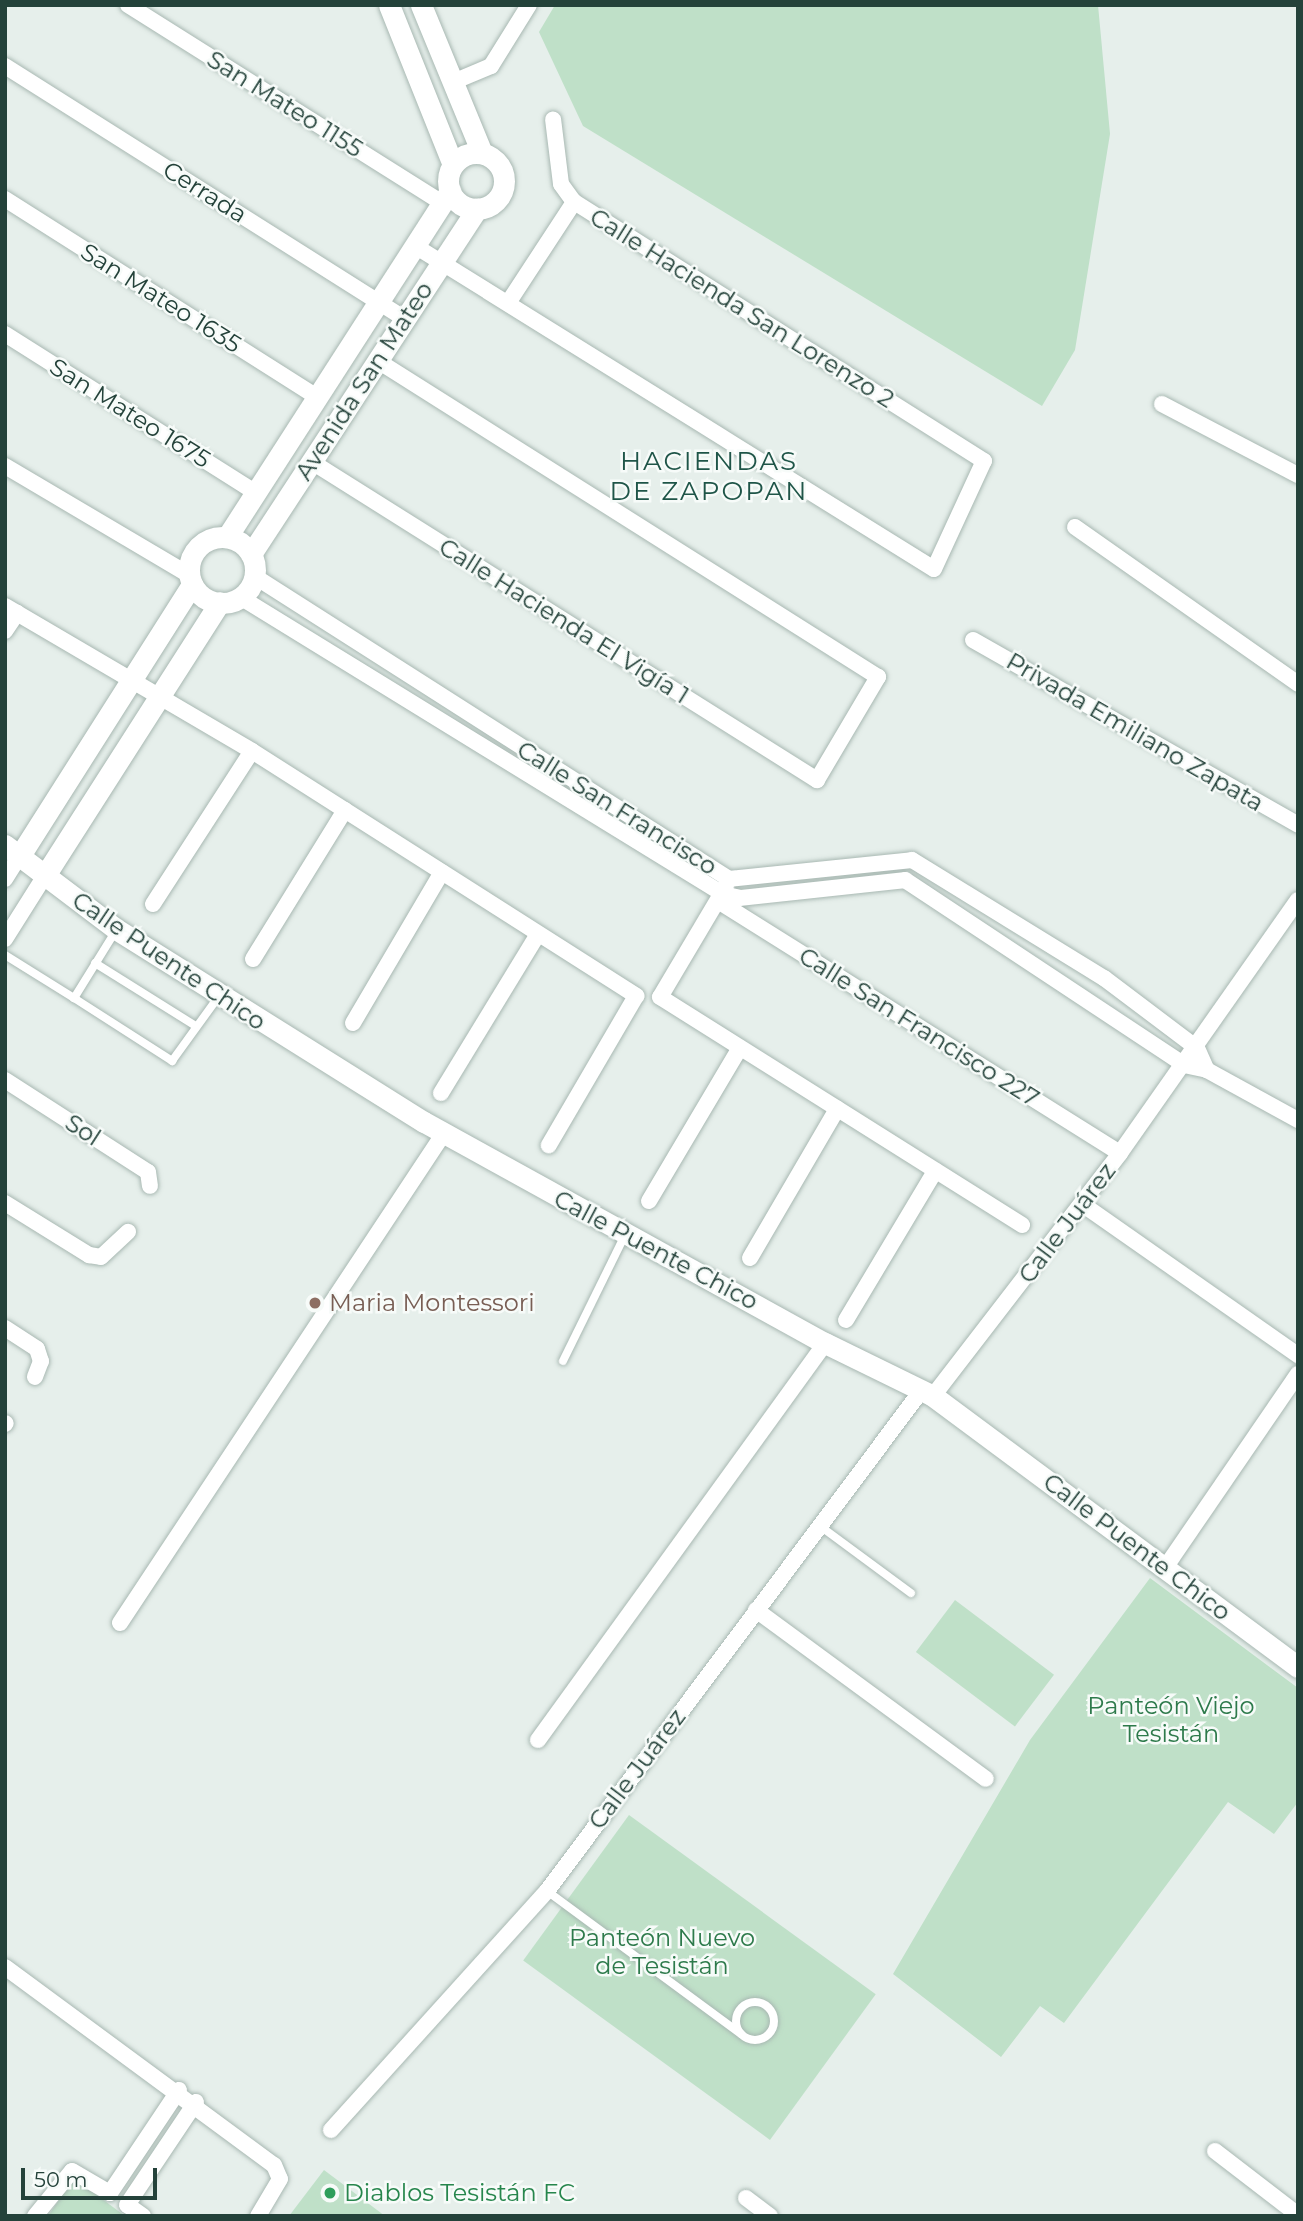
<!DOCTYPE html>
<html>
<head>
<meta charset="utf-8">
<style>
  body { margin:0 }
  #map { position:relative; width:1303px; height:2221px; overflow:hidden; background:#e6efeb; font-family:Montserrat,sans-serif }
  div>[style] { position:absolute }
  .green>* { inset:0; background:#bfe0c8; transform-origin:0 0 }
  .roads { filter:drop-shadow(0 0 2px #a8b8b2) drop-shadow(0 0 2px #a8b8b2) }
  .lane>* { height:8px; margin:-4px; padding:0 4px; transform-origin:4px; border-radius:4px; background:#fff }
  .lane>.ring { margin:-4px; padding:0; box-sizing:content-box; background:none; border:8px solid #fff; border-radius:50% }
  .street>* { height:16px; margin:-8px; padding:0 8px; transform-origin:8px; border-radius:8px; background:#fff }
  .secondary>* { height:21px; margin:-10.5px; padding:0 10.5px; transform-origin:10.5px; border-radius:10.5px; background:#fff }
  .secondary>.ring { margin:-10.5px; padding:0; box-sizing:content-box; background:none; border:21px solid #fff; border-radius:50% }
  .dots>* { width:19px; height:19px; translate:-50% -50%; box-sizing:border-box; border:4px solid #f7fbf9; border-radius:50% }
  span { translate:-50% -50%; white-space:nowrap; text-align:center; line-height:1.15; -webkit-text-stroke:5px #f7fbf9; paint-order:stroke }
  .street-label { font-size:24px; color:#24423a }
  .education-label { font-size:24px; color:#785e54 }
  .left { translate:0 -50%; text-align:left }
  .park-label { font-size:24px; color:#2d7a4b }
  .leisure-label { font-size:24px; color:#27864d }
  .neighbourhood-label { font-size:26px; color:#1f5548; letter-spacing:2px }
  .frame { position:absolute; inset:0; border:7px solid #24423a; pointer-events:none }
  .scale { position:absolute; left:21px; top:2168px; width:136px; height:32px; box-sizing:border-box; border:4px solid #24423a; border-top:0; padding-left:9px; font-size:21px; line-height:24px; white-space:nowrap; color:#24423a; -webkit-text-stroke:5px #f7fbf9; paint-order:stroke }
</style>
</head>
<body>
<div id="map">
  <div class="green">
    <div style="clip-path:polygon(555px 5px,1098px 5px,1110px 134px,1075px 350px,1042px 406px,583px 126px,539px 32px)"></div>
    <div style="clip-path:polygon(1150px 1578px,1298px 1688px,1298px 1802px,1274px 1834px,1228px 1802px,1064px 2023px,1040px 2006px,1001px 2057px,893px 1974px,1030px 1740px)"></div>
    <div style="left:955px;top:1600px;width:124px;height:65px;rotate:37deg"></div>
    <div style="left:629px;top:1815px;width:305px;height:180px;rotate:36deg"></div>
    <div style="clip-path:polygon(324px 2170px,385px 2216px,289px 2216px)"></div>
    <div style="clip-path:polygon(74px 2178px,125px 2216px,48px 2216px)"></div>
  </div>
  <div class="roads">
    <div class="lane">
      <div style="left:115px;top:932px;width:78px;rotate:121.8deg"></div>
      <div style="left:74px;top:998px;width:117px;rotate:32.7deg"></div>
      <div style="left:172px;top:1061px;width:80px;rotate:-54.1deg"></div>
      <div style="left:5px;top:955px;width:81px;rotate:31.9deg"></div>
      <div style="left:95px;top:963px;width:119px;rotate:32deg"></div>
      <div style="left:563px;top:1361px;width:140px;rotate:-63.8deg"></div>
      <div style="left:820px;top:1526px;width:113px;rotate:36.4deg"></div>
      <div style="left:547px;top:1891px;width:241px;rotate:36.4deg"></div>
      <div class="ring" style="left:736px;top:2002px;width:30px;height:30px"></div>
    </div>
    <div class="street">
      <div style="left:128px;top:5px;width:372px;rotate:32.2deg"></div>
      <div style="left:5px;top:66px;width:473px;rotate:32.3deg"></div>
      <div style="left:453px;top:82px;width:41px;rotate:-22.8deg"></div>
      <div style="left:491px;top:66px;width:72px;rotate:-58.1deg"></div>
      <div style="left:5px;top:199px;width:370px;rotate:32.4deg"></div>
      <div style="left:415px;top:246px;width:611px;rotate:31.9deg"></div>
      <div style="left:934px;top:569px;width:119px;rotate:-65.2deg"></div>
      <div style="left:984px;top:461px;width:485px;rotate:-147.7deg"></div>
      <div style="left:574px;top:202px;width:22px;rotate:-126deg"></div>
      <div style="left:561px;top:184px;width:65px;rotate:-97deg"></div>
      <div style="left:508px;top:303px;width:121px;rotate:-56.8deg"></div>
      <div style="left:5px;top:334px;width:296px;rotate:32.3deg"></div>
      <div style="left:1162px;top:404px;width:153px;rotate:27.6deg"></div>
      <div style="left:312px;top:462px;width:597px;rotate:32.2deg"></div>
      <div style="left:817px;top:780px;width:120px;rotate:-59.4deg"></div>
      <div style="left:878px;top:677px;width:591px;rotate:-147.71deg"></div>
      <div style="left:5px;top:466px;width:214px;rotate:30.6deg"></div>
      <div style="left:1075px;top:527px;width:273px;rotate:35.1deg"></div>
      <div style="left:254px;top:576px;width:563px;rotate:32.53deg"></div>
      <div style="left:729px;top:879px;width:184px;rotate:-5.9deg"></div>
      <div style="left:912px;top:860px;width:225px;rotate:31.6deg"></div>
      <div style="left:1104px;top:978px;width:116px;rotate:37deg"></div>
      <div style="left:1197px;top:1048px;width:24px;rotate:66deg"></div>
      <div style="left:240px;top:597px;width:567px;rotate:31.59deg"></div>
      <div style="left:723px;top:894px;width:17px;rotate:13deg"></div>
      <div style="left:740px;top:898px;width:166px;rotate:-6.2deg"></div>
      <div style="left:905px;top:880px;width:335px;rotate:33.5deg"></div>
      <div style="left:1184px;top:1065px;width:24px;rotate:12deg"></div>
      <div style="left:1207px;top:1070px;width:104px;rotate:28.8deg"></div>
      <div style="left:5px;top:606px;width:286px;rotate:30.4deg"></div>
      <div style="left:252px;top:751px;width:456px;rotate:32.5deg"></div>
      <div style="left:636px;top:996px;width:173px;rotate:120.3deg"></div>
      <div style="left:5px;top:631px;width:22px;rotate:-56deg"></div>
      <div style="left:973px;top:640px;width:374px;rotate:29.6deg"></div>
      <div style="left:5px;top:879px;width:26px;rotate:-58deg"></div>
      <div style="left:726px;top:886px;width:129px;rotate:120.7deg"></div>
      <div style="left:660px;top:997px;width:428px;rotate:32.2deg"></div>
      <div style="left:718px;top:901px;width:474px;rotate:32.1deg"></div>
      <div style="left:153px;top:904px;width:182px;rotate:-57.1deg"></div>
      <div style="left:5px;top:939px;width:73px;rotate:-57.8deg"></div>
      <div style="left:253px;top:959px;width:175px;rotate:-58.3deg"></div>
      <div style="left:353px;top:1023px;width:175px;rotate:-59.5deg"></div>
      <div style="left:5px;top:1080px;width:170px;rotate:32.8deg"></div>
      <div style="left:148px;top:1172px;width:14px;rotate:82deg"></div>
      <div style="left:441px;top:1093px;width:186px;rotate:-58.6deg"></div>
      <div style="left:649px;top:1201px;width:178px;rotate:-59.3deg"></div>
      <div style="left:5px;top:1203px;width:99px;rotate:31.8deg"></div>
      <div style="left:89px;top:1255px;width:12px;rotate:9deg"></div>
      <div style="left:101px;top:1257px;width:37px;rotate:-43deg"></div>
      <div style="left:1082px;top:1204px;width:264px;rotate:35deg"></div>
      <div style="left:750px;top:1258px;width:173px;rotate:-59.7deg"></div>
      <div style="left:846px;top:1320px;width:174px;rotate:-59.1deg"></div>
      <div style="left:5px;top:1328px;width:38px;rotate:33deg"></div>
      <div style="left:37px;top:1349px;width:13px;rotate:72deg"></div>
      <div style="left:41px;top:1361px;width:17px;rotate:111deg"></div>
      <div style="left:933px;top:1396px;width:307px;rotate:-52.4deg"></div>
      <div style="left:1120px;top:1153px;width:309px;rotate:-54.9deg"></div>
      <div style="left:5px;top:1424px;width:1px;rotate:-45deg"></div>
      <div style="left:1165px;top:1568px;width:235px;rotate:-55.6deg"></div>
      <div style="left:756px;top:1610px;width:285px;rotate:36.3deg"></div>
      <div style="left:120px;top:1623px;width:587px;rotate:-56.53deg"></div>
      <div style="left:538px;top:1740px;width:490px;rotate:-54.1deg"></div>
      <div style="left:5px;top:1967px;width:334px;rotate:36.4deg"></div>
      <div style="left:274px;top:2165px;width:15px;rotate:67deg"></div>
      <div style="left:280px;top:2179px;width:43px;rotate:120.7deg"></div>
      <div style="left:331px;top:2130px;width:322px;rotate:-47.9deg"></div>
      <div style="left:547px;top:1891px;width:624px;rotate:-53.2deg"></div>
      <div style="left:1215px;top:2151px;width:105px;rotate:37.6deg"></div>
      <div style="left:746px;top:2198px;width:30px;rotate:37deg"></div>
      <div style="left:35px;top:2216px;width:58px;rotate:-50.6deg"></div>
      <div style="left:72px;top:2171px;width:44px;rotate:30.1deg"></div>
      <div style="left:110px;top:2193px;width:124px;rotate:-56.2deg"></div>
      <div style="left:143px;top:2216px;width:19px;rotate:-145deg"></div>
      <div style="left:127px;top:2205px;width:124px;rotate:-56.2deg"></div>
    </div>
    <div class="secondary">
      <div style="left:389px;top:5px;width:172px;rotate:68.2deg"></div>
      <div style="left:421px;top:5px;width:160px;rotate:67.6deg"></div>
      <div class="ring" style="left:448px;top:153px;width:35px;height:35px"></div>
      <div style="left:227px;top:537px;width:412px;rotate:-57.2deg"></div>
      <div class="ring" style="left:189px;top:537px;width:45px;height:45px"></div>
      <div style="left:251px;top:554px;width:413px;rotate:-56.8deg"></div>
      <div style="left:5px;top:845px;width:139px;rotate:37.1deg"></div>
      <div style="left:116px;top:929px;width:363px;rotate:32.1deg"></div>
      <div style="left:424px;top:1122px;width:458px;rotate:28.9deg"></div>
      <div style="left:825px;top:1343px;width:120px;rotate:26.1deg"></div>
      <div style="left:933px;top:1396px;width:455px;rotate:36.6deg"></div>
      <div style="left:19px;top:857px;width:323px;rotate:-57.6deg"></div>
      <div style="left:44px;top:877px;width:326px;rotate:-57.4deg"></div>
    </div>
  </div>
  <div class="dots">
    <div style="left:315px;top:1303px;background:#8d6e63"></div>
    <div style="left:330px;top:2193px;background:#2e9e5b"></div>
  </div>
  <div class="street-label">
    <span style="left:285px;top:104px;rotate:32deg">San Mateo 1155</span>
    <span style="left:205px;top:192px;rotate:32deg">Cerrada</span>
    <span style="left:161px;top:298px;rotate:32deg">San Mateo 1635</span>
    <span style="left:742px;top:308px;rotate:32deg">Calle Hacienda San Lorenzo 2</span>
    <span style="left:364px;top:381px;rotate:-57deg">Avenida San Mateo</span>
    <span style="left:130px;top:413px;rotate:32deg">San Mateo 1675</span>
    <span style="left:564px;top:621px;rotate:32deg">Calle Hacienda El Vigía 1</span>
    <span style="left:1135px;top:732px;rotate:30deg">Privada Emiliano Zapata</span>
    <span style="left:617px;top:808px;rotate:32deg">Calle San Francisco</span>
    <span style="left:169px;top:961px;rotate:34deg">Calle Puente Chico</span>
    <span style="left:919px;top:1027px;rotate:32deg">Calle San Francisco 227</span>
    <span style="left:83px;top:1130px;rotate:33deg">Sol</span>
    <span style="left:1067px;top:1223px;rotate:-53deg">Calle Juárez</span>
    <span style="left:656px;top:1250px;rotate:28deg">Calle Puente Chico</span>
    <span style="left:1137px;top:1547px;rotate:37deg">Calle Puente Chico</span>
    <span style="left:637px;top:1769px;rotate:-53deg">Calle Juárez</span>
  </div>
  <div class="education-label">
    <span class="left" style="left:329px;top:1303px">Maria Montessori</span>
  </div>
  <div class="park-label">
    <span style="left:1171px;top:1720px">Panteón Viejo<br>Tesistán</span>
    <span style="left:662px;top:1952px">Panteón Nuevo<br>de Tesistán</span>
  </div>
  <div class="leisure-label">
    <span class="left" style="left:344px;top:2193px">Diablos Tesistán FC</span>
  </div>
  <div class="neighbourhood-label">
    <span style="left:709px;top:477px">HACIENDAS<br>DE ZAPOPAN</span>
  </div>
  <div class="frame"></div>
  <div class="scale">50 m</div>
</div>
</body>
</html>
